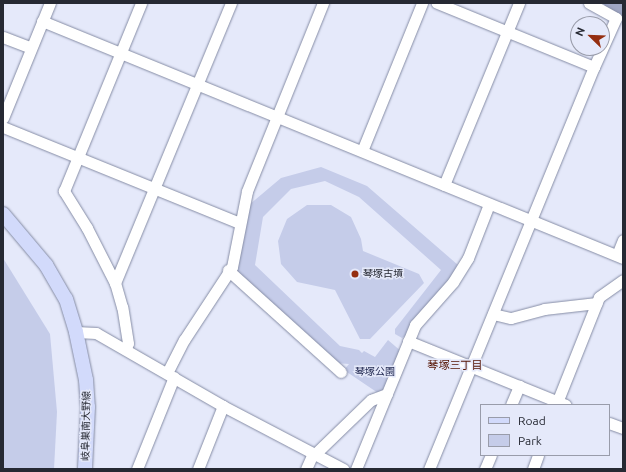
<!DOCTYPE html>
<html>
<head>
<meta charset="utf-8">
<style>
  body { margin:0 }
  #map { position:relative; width:626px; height:472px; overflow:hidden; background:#e5e9fa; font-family:Ubuntu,"Noto Sans JP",sans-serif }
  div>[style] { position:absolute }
  .green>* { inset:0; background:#c5cce9 }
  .river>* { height:14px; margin:-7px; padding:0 7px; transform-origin:7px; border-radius:7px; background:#a0a7c5 }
  .roads { filter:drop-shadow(0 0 1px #858ca5) drop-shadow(0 0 1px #858ca5) }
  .minor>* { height:11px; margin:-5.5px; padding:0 5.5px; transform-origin:5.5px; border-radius:5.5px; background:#fff }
  .major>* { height:14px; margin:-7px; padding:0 7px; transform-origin:7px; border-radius:7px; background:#d2dafb }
  .dots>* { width:11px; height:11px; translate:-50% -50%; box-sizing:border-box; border:2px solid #e5e9fa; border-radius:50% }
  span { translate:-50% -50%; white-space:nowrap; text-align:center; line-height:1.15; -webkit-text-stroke:3px #e5e9fa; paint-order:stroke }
  .poi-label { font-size:10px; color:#262933 }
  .left { translate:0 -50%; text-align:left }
  .park-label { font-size:10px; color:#212850 }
  .street-label { font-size:10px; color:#262933 }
  .neighbourhood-label { font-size:11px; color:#541201 }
  .frame { position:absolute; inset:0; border:4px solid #262933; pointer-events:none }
  .legend { position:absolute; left:480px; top:404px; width:130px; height:52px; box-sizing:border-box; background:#e5e9fa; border:1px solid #999caa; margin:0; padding:5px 7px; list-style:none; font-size:12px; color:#262933 }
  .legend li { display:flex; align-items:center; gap:8px; height:20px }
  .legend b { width:20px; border:1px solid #999caa }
  .north { position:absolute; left:570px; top:16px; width:40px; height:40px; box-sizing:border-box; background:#e5e9fa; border:1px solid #999caa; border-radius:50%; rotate:293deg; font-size:11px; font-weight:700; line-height:16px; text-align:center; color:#262933 }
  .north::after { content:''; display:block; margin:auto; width:14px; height:18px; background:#952e10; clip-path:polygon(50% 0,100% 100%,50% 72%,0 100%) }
</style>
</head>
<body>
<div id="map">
  <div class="green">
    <div style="clip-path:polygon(321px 167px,367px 186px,458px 265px,451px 281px,408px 334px,402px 338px,395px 334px,395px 329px,441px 270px,359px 197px,325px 181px,291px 189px,263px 217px,255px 265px,340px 346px,359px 350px,362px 353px,364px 351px,375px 357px,388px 340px,402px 352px,383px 392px,378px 393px,344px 370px,349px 364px,336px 363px,236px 271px,249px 205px,281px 178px)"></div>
    <div style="clip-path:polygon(307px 205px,331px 205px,351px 217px,361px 239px,363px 251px,419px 274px,424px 283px,370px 339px,360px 339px,335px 290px,297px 282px,281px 264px,278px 241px,287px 219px)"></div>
    <div style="clip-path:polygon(3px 258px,50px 334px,57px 412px,54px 469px,3px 469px)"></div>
  </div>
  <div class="river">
    <div style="left:611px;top:3px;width:13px;rotate:27deg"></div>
  </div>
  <div class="roads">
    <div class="minor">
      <div style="left:589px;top:3px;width:31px;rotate:29deg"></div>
      <div style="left:616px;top:18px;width:54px;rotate:114.2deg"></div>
      <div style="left:42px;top:21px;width:627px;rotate:22.19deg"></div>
      <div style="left:3px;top:37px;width:30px;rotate:21deg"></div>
      <div style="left:3px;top:118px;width:124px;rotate:-67.8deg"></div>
      <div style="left:3px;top:127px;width:255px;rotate:22.1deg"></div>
      <div style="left:362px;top:151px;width:160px;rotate:-67.9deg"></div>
      <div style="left:444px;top:185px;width:197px;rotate:-67.6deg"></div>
      <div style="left:617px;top:255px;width:16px;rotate:-68deg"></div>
      <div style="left:228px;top:270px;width:152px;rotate:42.1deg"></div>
      <div style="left:115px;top:283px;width:303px;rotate:-67.5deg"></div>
      <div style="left:493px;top:314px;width:18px;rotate:13deg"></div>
      <div style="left:511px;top:318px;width:34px;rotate:-15deg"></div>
      <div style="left:544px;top:309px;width:53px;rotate:-6.5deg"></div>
      <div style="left:76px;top:332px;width:20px;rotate:3deg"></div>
      <div style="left:96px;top:333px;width:146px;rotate:29.9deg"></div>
      <div style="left:223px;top:406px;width:136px;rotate:27.7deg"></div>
      <div style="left:408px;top:341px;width:170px;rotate:22.1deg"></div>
      <div style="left:126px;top:348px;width:5px;rotate:-68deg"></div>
      <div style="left:128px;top:343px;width:36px;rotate:-99deg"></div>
      <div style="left:122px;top:307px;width:25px;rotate:-106deg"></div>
      <div style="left:115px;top:283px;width:62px;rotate:-117deg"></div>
      <div style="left:87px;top:228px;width:44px;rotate:-121.9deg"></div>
      <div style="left:64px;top:191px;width:203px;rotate:-67.7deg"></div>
      <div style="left:167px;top:373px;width:37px;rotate:-63deg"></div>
      <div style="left:184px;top:340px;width:87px;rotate:-56.7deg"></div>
      <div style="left:232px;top:267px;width:77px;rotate:-78.8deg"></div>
      <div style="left:247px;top:191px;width:203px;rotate:-68deg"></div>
      <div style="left:511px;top:405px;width:21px;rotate:-67deg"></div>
      <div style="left:556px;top:405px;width:116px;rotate:-68.3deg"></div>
      <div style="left:599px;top:297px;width:29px;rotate:-35deg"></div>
      <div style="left:609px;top:423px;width:15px;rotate:20deg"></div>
      <div style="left:315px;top:454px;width:78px;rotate:-44deg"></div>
      <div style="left:371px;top:400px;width:17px;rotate:-21deg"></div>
      <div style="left:137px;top:469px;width:99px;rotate:-68.1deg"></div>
      <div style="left:198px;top:469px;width:68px;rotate:-68.4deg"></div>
      <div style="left:306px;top:469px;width:17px;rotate:-66deg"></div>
      <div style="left:356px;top:469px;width:156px;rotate:-67.7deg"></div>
      <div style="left:415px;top:325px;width:57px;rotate:-48.5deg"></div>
      <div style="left:453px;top:282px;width:28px;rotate:-58deg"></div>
      <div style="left:468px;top:258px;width:58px;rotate:-68.7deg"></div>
      <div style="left:429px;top:469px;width:435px;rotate:-67.7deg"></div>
      <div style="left:594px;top:67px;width:170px;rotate:-157.8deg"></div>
      <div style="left:485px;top:469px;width:15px;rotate:-67deg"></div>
      <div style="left:533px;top:469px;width:15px;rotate:-70deg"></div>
    </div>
    <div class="major">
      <div style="left:3px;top:214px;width:67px;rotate:49.9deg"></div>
      <div style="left:46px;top:265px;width:39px;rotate:60deg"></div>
      <div style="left:66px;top:299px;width:34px;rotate:73deg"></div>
      <div style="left:76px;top:332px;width:49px;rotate:78.2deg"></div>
      <div style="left:86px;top:380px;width:27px;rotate:86deg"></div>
      <div style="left:88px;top:407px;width:62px;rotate:92.8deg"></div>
    </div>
  </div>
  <div class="dots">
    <div style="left:355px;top:274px;background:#952e10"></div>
  </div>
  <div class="poi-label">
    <span class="left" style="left:363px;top:274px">琴塚古墳</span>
  </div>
  <div class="park-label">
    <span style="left:375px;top:372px">琴塚公園</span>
  </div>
  <div class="street-label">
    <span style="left:86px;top:426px;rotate:-89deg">岐阜巣南大野線</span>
  </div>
  <div class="neighbourhood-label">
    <span style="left:455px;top:365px">琴塚三丁目</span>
  </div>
  <div class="frame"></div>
  <ul class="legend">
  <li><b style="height:5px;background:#d2dafb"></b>Road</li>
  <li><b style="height:11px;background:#c5cce9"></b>Park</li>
  </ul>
  <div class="north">N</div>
</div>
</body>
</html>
